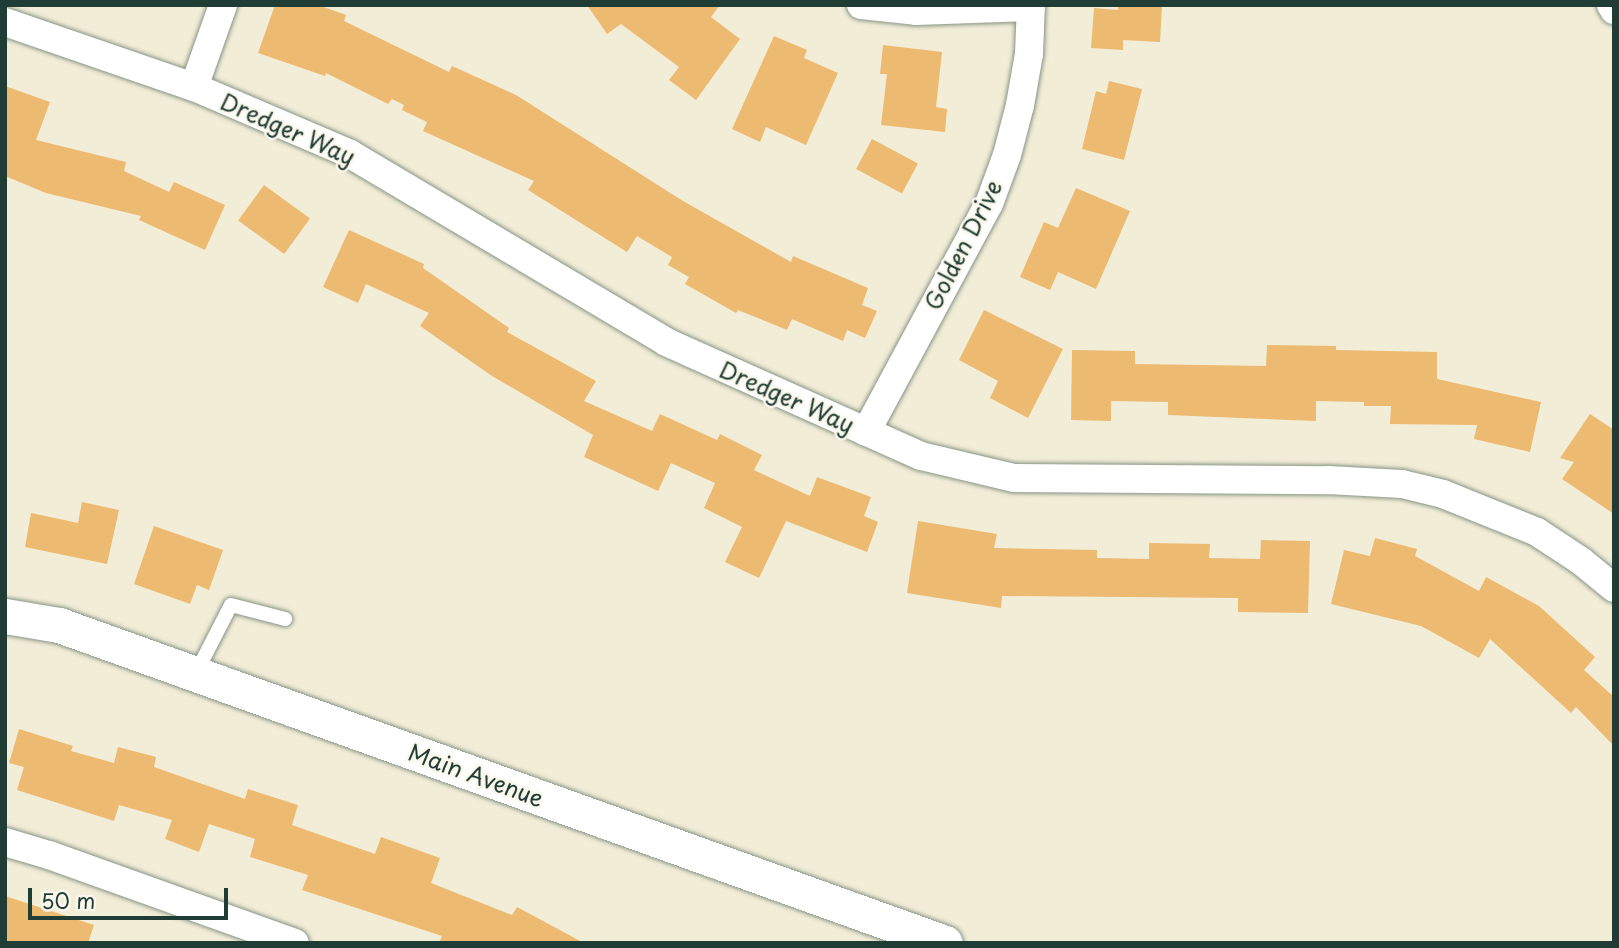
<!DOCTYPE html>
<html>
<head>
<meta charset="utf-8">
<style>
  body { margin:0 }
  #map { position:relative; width:1619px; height:948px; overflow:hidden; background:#f2edd7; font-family:"Playpen Sans",sans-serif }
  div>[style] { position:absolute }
  .building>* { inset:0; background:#edba71; transform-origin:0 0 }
  .roads { filter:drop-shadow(0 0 2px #889586) drop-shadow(0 0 2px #889586) }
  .service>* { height:14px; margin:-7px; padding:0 7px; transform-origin:7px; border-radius:7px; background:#fff }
  .minor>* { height:28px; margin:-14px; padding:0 14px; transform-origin:14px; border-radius:14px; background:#fff }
  .tertiary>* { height:35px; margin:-17.5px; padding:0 17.5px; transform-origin:17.5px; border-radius:17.5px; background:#fff }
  span { translate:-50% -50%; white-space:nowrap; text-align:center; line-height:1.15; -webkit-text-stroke:5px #fbf7ec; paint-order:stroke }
  .street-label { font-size:23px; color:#1f3d34 }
  .frame { position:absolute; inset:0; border:7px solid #1f3d34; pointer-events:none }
  .scale { position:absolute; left:28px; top:888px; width:200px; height:32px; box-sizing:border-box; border:4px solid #1f3d34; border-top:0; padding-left:9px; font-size:21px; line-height:24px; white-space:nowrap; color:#1f3d34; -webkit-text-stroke:5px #fbf7ec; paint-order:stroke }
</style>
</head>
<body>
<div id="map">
  <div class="building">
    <div style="clip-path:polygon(275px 5px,318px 5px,346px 15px,344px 21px,449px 72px,452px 66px,516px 95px,683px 201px,791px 262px,793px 256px,868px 288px,862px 305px,877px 311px,865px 338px,847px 330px,843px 341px,792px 319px,787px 330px,738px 310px,736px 313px,685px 284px,689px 277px,668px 265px,672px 257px,637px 236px,627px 252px,528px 190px,534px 181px,423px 131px,427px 122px,402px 110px,404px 105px,392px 99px,388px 104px,326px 73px,325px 76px,258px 53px)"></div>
    <div style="clip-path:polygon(587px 5px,720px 5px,711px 17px,740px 39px,696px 100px,669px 80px,679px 67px,621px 24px,607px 34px)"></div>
    <div style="clip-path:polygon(1118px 5px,1162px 5px,1160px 42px,1123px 40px,1123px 50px,1091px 48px,1094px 8px,1118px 10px)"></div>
    <div style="clip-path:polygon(774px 36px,807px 50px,804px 58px,838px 73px,806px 145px,766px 127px,760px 142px,732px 129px)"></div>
    <div style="clip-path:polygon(883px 45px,942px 52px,936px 107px,947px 109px,945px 132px,881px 125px,887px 74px,880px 74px)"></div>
    <div style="clip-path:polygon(1109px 81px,1142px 89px,1124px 160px,1082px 149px,1096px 91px,1106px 94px)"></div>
    <div style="clip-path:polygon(5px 86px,50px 102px,36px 140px,126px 162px,124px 171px,169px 192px,174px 182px,225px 205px,205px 250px,139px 220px,141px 216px,46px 193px,5px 176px)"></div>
    <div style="left:872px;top:139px;width:52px;height:34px;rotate:28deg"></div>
    <div style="left:264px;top:185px;width:57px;height:44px;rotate:36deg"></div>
    <div style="clip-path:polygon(1076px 188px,1130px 211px,1096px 289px,1058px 272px,1050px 290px,1020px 277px,1044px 222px,1058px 228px)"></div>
    <div style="clip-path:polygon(349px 230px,424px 264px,423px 268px,509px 328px,507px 332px,596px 381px,584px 401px,652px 431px,660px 414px,717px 440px,720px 434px,762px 455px,754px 470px,810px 496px,817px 477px,871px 497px,864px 516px,878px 522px,867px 552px,786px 521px,759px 578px,725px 562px,742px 527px,704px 508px,715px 483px,671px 463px,658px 491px,584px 457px,593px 435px,492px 376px,420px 326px,429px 313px,366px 284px,358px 303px,323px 287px)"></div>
    <div style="clip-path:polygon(984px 310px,1063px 349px,1028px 418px,990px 398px,998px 381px,959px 360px)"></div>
    <div style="clip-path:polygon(1267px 345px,1336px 346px,1336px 350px,1437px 352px,1437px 379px,1541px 402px,1530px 452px,1474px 439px,1477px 425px,1390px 424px,1391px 406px,1364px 406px,1364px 402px,1316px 401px,1316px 421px,1168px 415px,1168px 402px,1111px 401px,1111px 421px,1071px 420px,1072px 350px,1135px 351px,1135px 364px,1266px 366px)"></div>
    <div style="clip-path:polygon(1590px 414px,1614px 430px,1614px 514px,1562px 479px,1574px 462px,1560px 458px)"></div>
    <div style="clip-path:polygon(82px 502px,119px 510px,107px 564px,25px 547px,31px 513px,78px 523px)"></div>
    <div style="clip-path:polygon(918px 521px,997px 534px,994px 548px,1097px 550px,1097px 558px,1149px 559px,1149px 543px,1210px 544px,1209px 558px,1260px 559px,1261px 540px,1310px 541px,1308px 613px,1238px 612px,1238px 598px,1002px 596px,1001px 608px,907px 593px)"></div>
    <div style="clip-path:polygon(154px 526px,223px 550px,209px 590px,197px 585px,190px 604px,134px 584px)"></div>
    <div style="clip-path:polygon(1375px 538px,1417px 549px,1415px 556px,1479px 591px,1486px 577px,1539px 606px,1595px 657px,1584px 670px,1614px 697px,1614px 746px,1576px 707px,1571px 713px,1490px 639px,1479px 658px,1421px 626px,1331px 604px,1344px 550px,1370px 556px)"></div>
    <div style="clip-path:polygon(19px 729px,73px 746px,71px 751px,114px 763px,118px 747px,156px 757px,154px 767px,245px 799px,248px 789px,298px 805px,292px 825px,375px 854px,381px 837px,440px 858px,431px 883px,512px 915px,517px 907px,584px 943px,439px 943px,442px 936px,302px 890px,308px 875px,250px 857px,255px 839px,209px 824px,199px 852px,165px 839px,172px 820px,119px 805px,114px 821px,17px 790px,24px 767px,9px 763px)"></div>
    <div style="clip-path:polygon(5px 896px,94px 925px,88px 943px,5px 943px)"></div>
  </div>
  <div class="roads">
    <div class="service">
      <div style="left:196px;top:673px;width:76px;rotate:-62.8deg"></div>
      <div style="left:231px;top:605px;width:56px;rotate:14.5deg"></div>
    </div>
    <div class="minor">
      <div style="left:861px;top:5px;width:55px;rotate:6.2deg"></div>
      <div style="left:916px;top:11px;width:115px;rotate:-2deg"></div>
      <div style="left:1611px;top:5px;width:6px;rotate:59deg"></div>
      <div style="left:5px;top:22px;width:200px;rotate:19deg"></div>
      <div style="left:194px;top:87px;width:170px;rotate:23.2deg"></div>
      <div style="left:350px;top:154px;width:368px;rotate:30.7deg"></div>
      <div style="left:666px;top:342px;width:279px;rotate:24.1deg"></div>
      <div style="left:921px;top:456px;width:96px;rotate:13.3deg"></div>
      <div style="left:1014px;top:478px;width:314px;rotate:0.4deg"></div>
      <div style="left:1328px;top:480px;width:74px;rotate:3.1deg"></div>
      <div style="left:1402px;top:484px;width:42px;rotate:13.7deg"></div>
      <div style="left:1443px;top:494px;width:101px;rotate:22deg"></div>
      <div style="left:1537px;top:532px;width:53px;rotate:33.4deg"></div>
      <div style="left:1581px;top:561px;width:43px;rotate:39.3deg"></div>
      <div style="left:194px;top:87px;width:87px;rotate:-70.5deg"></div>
      <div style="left:866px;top:432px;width:259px;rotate:-61.7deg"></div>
      <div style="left:989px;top:204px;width:52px;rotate:-69.8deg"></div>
      <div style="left:1007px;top:155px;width:52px;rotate:-75.4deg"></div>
      <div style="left:1020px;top:105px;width:52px;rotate:-80deg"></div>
      <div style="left:1029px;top:54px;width:49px;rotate:-87.7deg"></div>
      <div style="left:5px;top:842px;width:46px;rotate:16.5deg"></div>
      <div style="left:49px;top:855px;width:261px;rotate:19.7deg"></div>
    </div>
    <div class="tertiary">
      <div style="left:5px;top:616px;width:55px;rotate:9.5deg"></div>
      <div style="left:59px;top:625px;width:941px;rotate:19.74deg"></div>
    </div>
  </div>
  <div class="street-label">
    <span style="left:288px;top:129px;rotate:24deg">Dredger Way</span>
    <span style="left:963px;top:245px;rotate:-63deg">Golden Drive</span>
    <span style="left:787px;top:397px;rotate:24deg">Dredger Way</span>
    <span style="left:476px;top:775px;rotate:20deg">Main Avenue</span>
  </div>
  <div class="frame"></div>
  <div class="scale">50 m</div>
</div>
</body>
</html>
